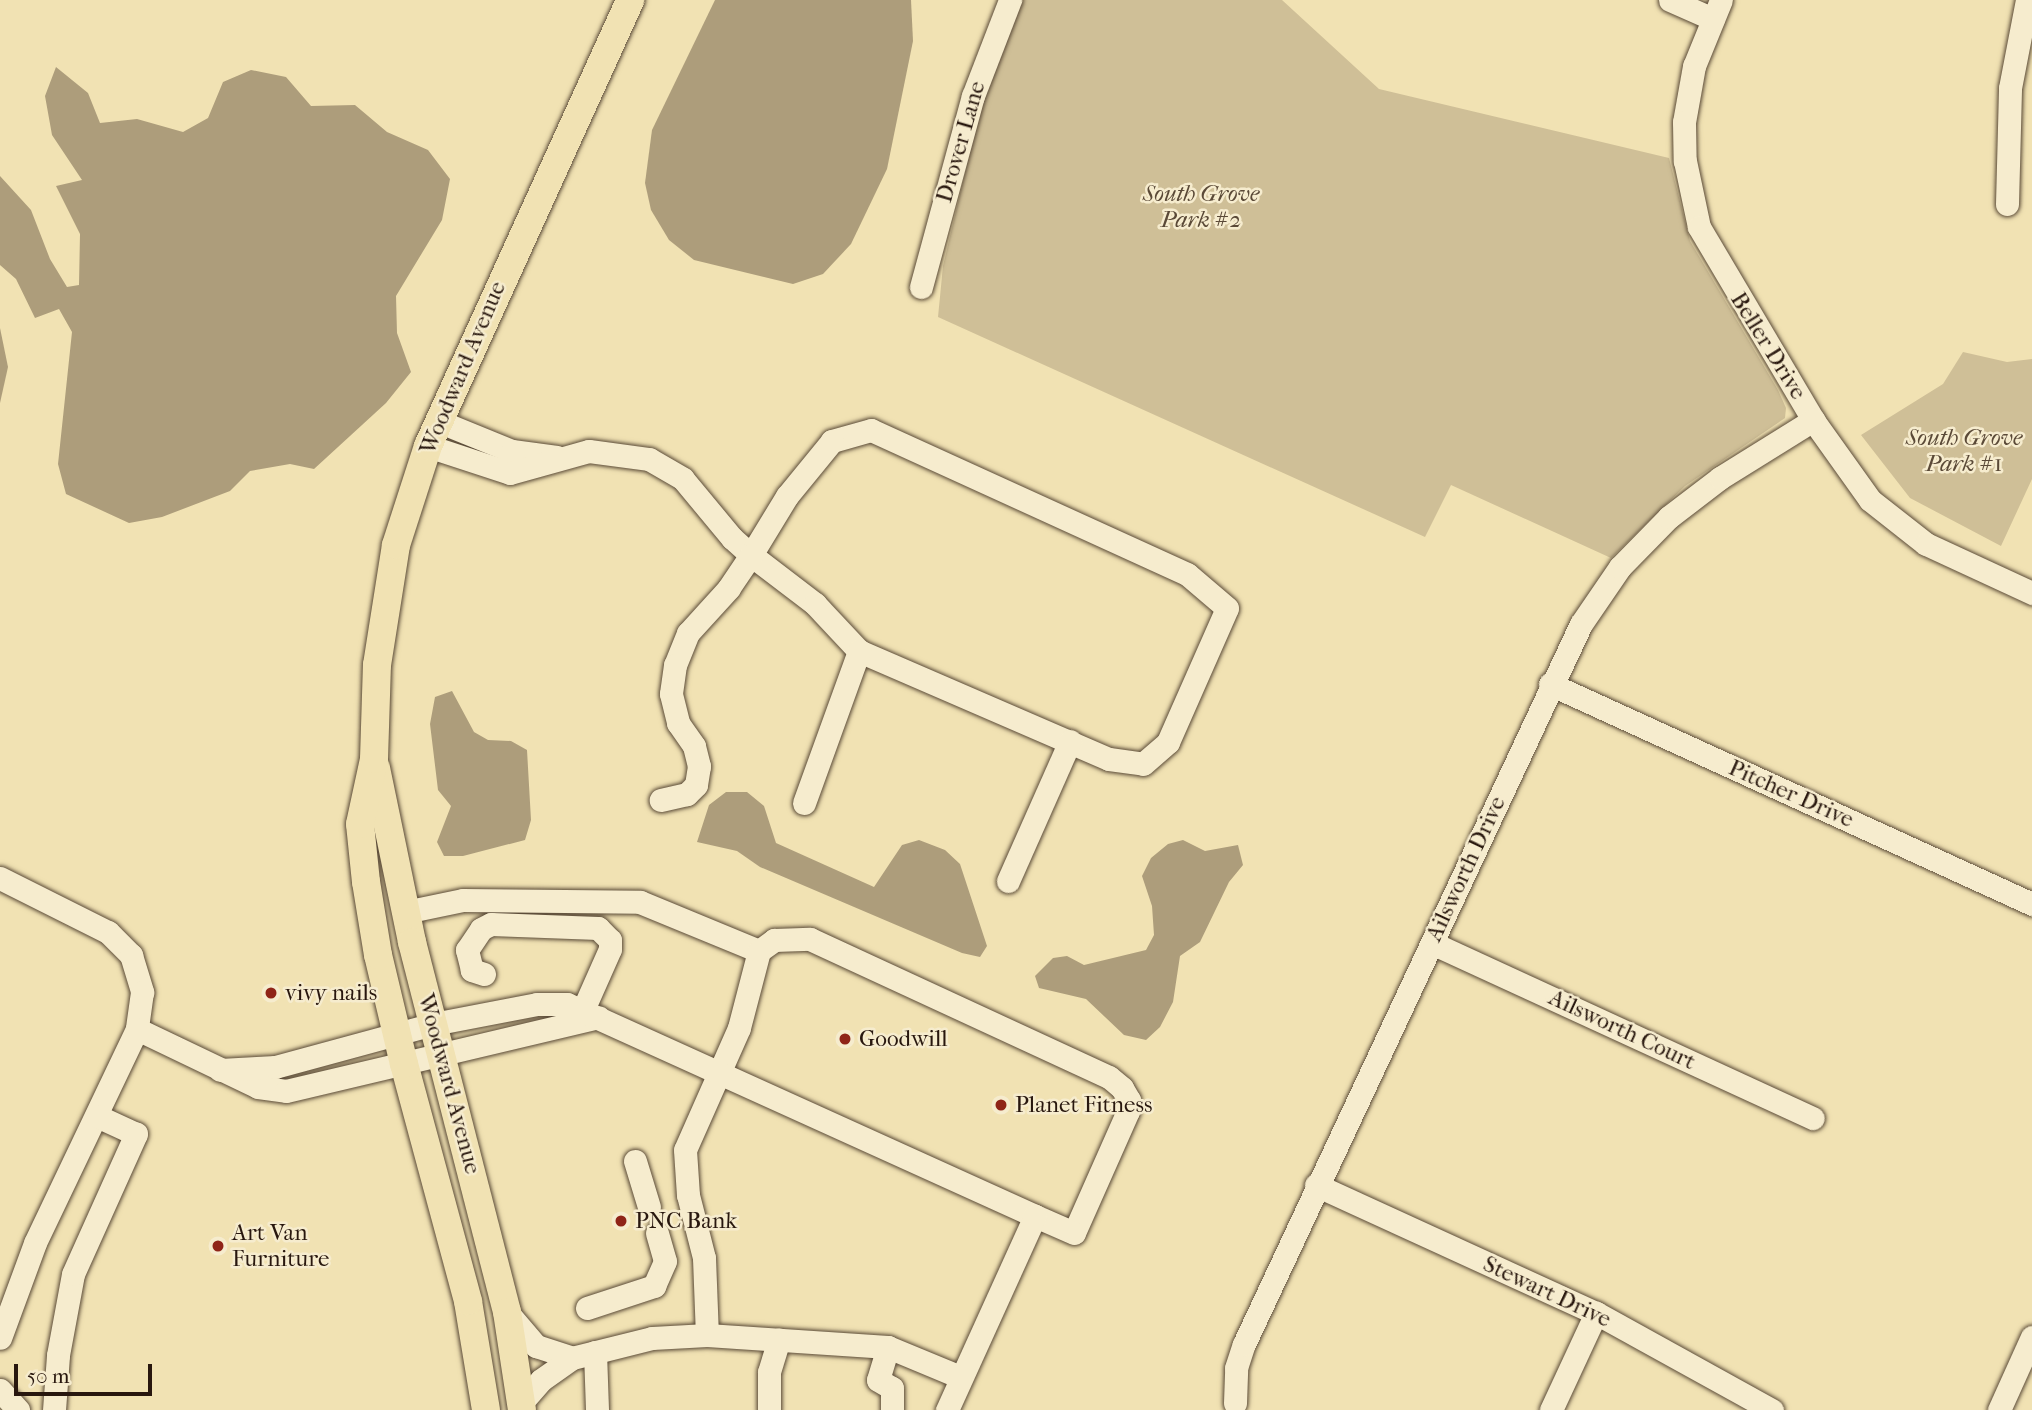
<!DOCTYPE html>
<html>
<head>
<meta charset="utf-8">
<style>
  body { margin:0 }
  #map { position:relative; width:2032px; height:1410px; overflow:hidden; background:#f1e2b3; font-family:"IM FELL French Canon",serif }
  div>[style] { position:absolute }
  .green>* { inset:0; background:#cfbf97 }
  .water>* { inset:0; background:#ad9d7b }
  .roads { filter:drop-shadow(0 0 2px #5a4a37) drop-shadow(0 0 2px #5a4a37) }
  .minor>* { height:23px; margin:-11.5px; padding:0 11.5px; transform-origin:11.5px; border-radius:11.5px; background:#f6ecce }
  .major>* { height:28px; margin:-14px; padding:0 14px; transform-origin:14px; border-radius:14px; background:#f1e2b3 }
  .dots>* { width:19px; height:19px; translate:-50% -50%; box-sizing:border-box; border:4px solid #f6ecce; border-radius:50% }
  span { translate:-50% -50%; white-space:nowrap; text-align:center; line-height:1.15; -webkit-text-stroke:5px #f6ecce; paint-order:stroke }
  .street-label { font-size:23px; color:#28170e }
  .park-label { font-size:23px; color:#5a4937; font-style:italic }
  .poi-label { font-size:23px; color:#28170e }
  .left { translate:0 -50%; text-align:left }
  .scale { position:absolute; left:14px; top:1364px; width:138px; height:32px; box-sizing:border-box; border:4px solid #28170e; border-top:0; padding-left:9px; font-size:21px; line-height:24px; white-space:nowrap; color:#28170e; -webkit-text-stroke:5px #f6ecce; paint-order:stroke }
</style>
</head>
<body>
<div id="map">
  <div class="green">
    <div style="clip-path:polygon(1023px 0,1282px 0,1379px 89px,1669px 158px,1690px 241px,1778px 390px,1786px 408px,1785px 418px,1685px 486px,1611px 558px,1451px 485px,1425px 537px,938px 317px,943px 266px,974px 135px,999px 50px)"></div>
    <div style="clip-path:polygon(1963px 352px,2007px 362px,2032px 359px,2032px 479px,2001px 546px,1910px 498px,1861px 435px,1943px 384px)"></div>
  </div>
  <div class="water">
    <div style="clip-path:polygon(715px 0,911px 0,913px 41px,887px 169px,851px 244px,823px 274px,793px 284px,694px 260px,669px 240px,651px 210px,645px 183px,652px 130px)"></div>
    <div style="clip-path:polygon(56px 67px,88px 93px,100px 123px,137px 119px,183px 132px,208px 118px,223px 82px,251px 70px,286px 77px,311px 106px,355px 105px,387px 132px,428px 150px,450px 179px,442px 220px,396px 296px,397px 333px,411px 372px,386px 403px,314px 469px,290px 464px,250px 471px,230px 491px,162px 517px,129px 523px,66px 494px,58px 464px,72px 332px,59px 309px,35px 318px,16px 279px,0 265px,0 176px,31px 210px,50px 259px,67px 287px,79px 285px,80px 234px,56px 186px,82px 180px,52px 135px,45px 96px)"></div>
    <div style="clip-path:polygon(0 328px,8px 367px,0 403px)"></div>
    <div style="clip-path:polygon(452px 691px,474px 732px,488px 740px,511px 741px,527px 750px,531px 820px,525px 840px,463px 856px,444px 856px,437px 842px,451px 806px,438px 790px,430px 724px,435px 697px)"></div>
    <div style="clip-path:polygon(726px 792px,747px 792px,764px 806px,776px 843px,874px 887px,902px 845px,919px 840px,945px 850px,960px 864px,987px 946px,980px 957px,962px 953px,760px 867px,737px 851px,697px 842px,709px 805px)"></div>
    <div style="clip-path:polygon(1183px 840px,1205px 851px,1238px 845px,1243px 865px,1229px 882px,1200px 942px,1180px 956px,1173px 1002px,1160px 1027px,1146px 1040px,1124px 1035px,1086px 999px,1039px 988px,1035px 976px,1053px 958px,1067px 956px,1084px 965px,1146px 950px,1154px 935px,1152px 906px,1142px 876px,1151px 858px,1168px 844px)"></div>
  </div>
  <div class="roads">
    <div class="minor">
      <div style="left:1670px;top:0;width:47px;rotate:23.8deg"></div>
      <div style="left:1721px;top:0;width:71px;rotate:112.2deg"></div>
      <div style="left:1694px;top:66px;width:57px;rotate:100.1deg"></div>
      <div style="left:1684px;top:122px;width:39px;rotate:89deg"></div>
      <div style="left:1685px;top:161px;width:67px;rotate:78deg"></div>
      <div style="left:1699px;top:227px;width:224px;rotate:59.4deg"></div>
      <div style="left:1813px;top:420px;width:98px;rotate:54.5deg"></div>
      <div style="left:1870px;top:500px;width:71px;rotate:38.2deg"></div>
      <div style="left:1926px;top:544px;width:117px;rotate:24.8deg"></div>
      <div style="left:2007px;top:204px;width:116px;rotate:-88.5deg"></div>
      <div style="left:2010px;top:88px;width:90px;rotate:-79.1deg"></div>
      <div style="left:921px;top:287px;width:198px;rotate:-74.8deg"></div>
      <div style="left:973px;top:96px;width:103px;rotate:-68.9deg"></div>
      <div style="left:438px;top:421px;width:80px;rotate:22.1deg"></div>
      <div style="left:512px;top:451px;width:45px;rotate:7.6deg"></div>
      <div style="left:428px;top:446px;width:86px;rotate:18.2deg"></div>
      <div style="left:510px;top:473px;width:82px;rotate:-15.6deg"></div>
      <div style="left:589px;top:451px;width:61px;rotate:7.6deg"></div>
      <div style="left:649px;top:459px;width:39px;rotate:30deg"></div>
      <div style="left:683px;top:479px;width:77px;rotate:50.3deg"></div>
      <div style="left:732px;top:538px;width:25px;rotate:42deg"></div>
      <div style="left:751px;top:555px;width:81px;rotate:37.4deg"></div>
      <div style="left:815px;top:604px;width:64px;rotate:46.9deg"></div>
      <div style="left:859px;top:651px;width:272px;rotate:23.4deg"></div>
      <div style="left:1109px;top:759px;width:34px;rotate:8deg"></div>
      <div style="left:1143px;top:764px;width:33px;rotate:-41deg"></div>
      <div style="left:1168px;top:742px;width:146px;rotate:-66.2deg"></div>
      <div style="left:1227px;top:608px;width:52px;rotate:-139.6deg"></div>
      <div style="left:1187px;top:574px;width:347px;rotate:-155.5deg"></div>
      <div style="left:871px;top:430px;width:41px;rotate:164.2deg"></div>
      <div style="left:832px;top:441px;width:71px;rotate:129.3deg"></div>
      <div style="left:787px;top:496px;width:69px;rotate:121.4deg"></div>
      <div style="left:751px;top:555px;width:40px;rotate:124deg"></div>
      <div style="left:729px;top:588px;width:61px;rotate:132.3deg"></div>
      <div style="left:688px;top:633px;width:35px;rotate:112deg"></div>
      <div style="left:675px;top:665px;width:29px;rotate:98deg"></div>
      <div style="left:671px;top:694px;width:30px;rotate:76deg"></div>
      <div style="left:678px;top:723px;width:28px;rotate:55deg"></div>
      <div style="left:694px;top:746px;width:21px;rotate:76deg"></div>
      <div style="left:699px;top:766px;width:19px;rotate:99deg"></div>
      <div style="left:696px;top:785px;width:13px;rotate:135deg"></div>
      <div style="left:687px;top:794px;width:27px;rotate:167deg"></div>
      <div style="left:1550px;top:684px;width:530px;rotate:24.53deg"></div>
      <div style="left:804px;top:803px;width:162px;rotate:-70.1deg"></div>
      <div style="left:0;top:878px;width:121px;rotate:26.6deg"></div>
      <div style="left:108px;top:932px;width:33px;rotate:45deg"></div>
      <div style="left:131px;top:955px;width:39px;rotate:73deg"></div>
      <div style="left:142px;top:992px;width:37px;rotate:98deg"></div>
      <div style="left:137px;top:1029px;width:237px;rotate:115.5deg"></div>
      <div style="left:35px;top:1243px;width:101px;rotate:110.2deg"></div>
      <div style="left:1008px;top:881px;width:153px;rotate:-66.1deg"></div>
      <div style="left:405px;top:912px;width:59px;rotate:-11.7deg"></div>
      <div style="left:463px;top:900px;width:177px;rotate:0.6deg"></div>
      <div style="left:640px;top:902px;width:129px;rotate:22.4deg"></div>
      <div style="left:759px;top:951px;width:80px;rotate:104.6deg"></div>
      <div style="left:739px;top:1028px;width:133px;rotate:113.9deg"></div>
      <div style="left:685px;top:1150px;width:45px;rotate:86.2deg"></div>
      <div style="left:688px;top:1195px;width:65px;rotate:75.7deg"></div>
      <div style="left:704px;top:1258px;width:77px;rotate:87.8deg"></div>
      <div style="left:1432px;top:943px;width:419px;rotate:24.7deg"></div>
      <div style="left:759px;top:951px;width:19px;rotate:-36deg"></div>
      <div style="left:774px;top:940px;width:36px;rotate:-2deg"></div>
      <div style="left:810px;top:939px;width:329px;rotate:24.8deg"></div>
      <div style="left:1109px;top:1077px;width:17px;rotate:40deg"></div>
      <div style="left:1122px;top:1088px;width:14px;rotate:60deg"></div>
      <div style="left:1129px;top:1100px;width:11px;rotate:95deg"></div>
      <div style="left:1128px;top:1111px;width:133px;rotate:113.9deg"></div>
      <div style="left:1074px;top:1233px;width:43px;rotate:-156.4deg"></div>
      <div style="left:484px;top:974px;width:13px;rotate:-162deg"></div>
      <div style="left:472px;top:970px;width:21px;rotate:-104deg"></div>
      <div style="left:467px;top:950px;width:25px;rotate:-56deg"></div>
      <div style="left:481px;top:929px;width:11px;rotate:-27deg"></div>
      <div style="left:491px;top:924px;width:107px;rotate:2.1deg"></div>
      <div style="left:598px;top:928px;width:17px;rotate:45deg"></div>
      <div style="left:610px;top:940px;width:9px;rotate:90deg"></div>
      <div style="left:610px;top:949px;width:67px;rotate:113.9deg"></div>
      <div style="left:137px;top:1029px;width:134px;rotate:25.6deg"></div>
      <div style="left:258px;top:1087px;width:28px;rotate:8deg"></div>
      <div style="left:286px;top:1091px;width:321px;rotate:-13.3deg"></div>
      <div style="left:220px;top:1070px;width:55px;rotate:-3.1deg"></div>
      <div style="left:275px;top:1067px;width:164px;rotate:-15.2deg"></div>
      <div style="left:433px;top:1024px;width:106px;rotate:-10.9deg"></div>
      <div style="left:537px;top:1004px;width:30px"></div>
      <div style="left:567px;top:1004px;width:514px;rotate:24.37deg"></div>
      <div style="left:1035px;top:1216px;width:213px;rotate:114.4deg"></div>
      <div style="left:635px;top:1161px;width:48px;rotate:73.1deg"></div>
      <div style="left:1316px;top:1185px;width:308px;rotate:24.6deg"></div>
      <div style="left:1596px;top:1313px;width:201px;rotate:28.9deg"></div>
      <div style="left:587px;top:1308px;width:71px;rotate:-18.2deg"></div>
      <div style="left:654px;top:1286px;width:27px;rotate:-66deg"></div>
      <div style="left:665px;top:1261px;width:29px;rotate:-106deg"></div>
      <div style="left:507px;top:1312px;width:45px;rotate:49.5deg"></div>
      <div style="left:536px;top:1346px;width:38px;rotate:18deg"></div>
      <div style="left:888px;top:1347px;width:34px;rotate:107deg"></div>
      <div style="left:878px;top:1380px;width:16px;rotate:30deg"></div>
      <div style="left:892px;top:1388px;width:22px;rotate:90deg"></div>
      <div style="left:595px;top:1352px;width:58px;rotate:88deg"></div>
      <div style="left:0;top:1390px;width:27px;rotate:48deg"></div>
      <div style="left:522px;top:1402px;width:29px;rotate:-49deg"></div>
      <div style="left:541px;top:1380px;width:38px;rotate:-35deg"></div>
      <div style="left:572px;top:1358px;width:82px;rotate:-14deg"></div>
      <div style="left:652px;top:1338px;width:55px;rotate:-3.1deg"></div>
      <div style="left:707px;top:1335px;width:181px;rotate:3.8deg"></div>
      <div style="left:888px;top:1347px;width:78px;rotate:22.6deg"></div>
      <div style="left:1235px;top:1403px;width:35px;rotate:-88deg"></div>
      <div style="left:1236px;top:1368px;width:25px;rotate:-72deg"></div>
      <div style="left:1244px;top:1344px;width:795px;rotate:-64.92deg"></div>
      <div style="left:1581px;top:624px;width:69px;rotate:-55.6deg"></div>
      <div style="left:1620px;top:567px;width:70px;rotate:-45.6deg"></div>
      <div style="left:1669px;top:517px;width:64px;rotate:-37.4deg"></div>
      <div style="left:1720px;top:478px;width:110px;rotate:-31.9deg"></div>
      <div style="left:54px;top:1410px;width:55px;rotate:-85.8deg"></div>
      <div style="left:58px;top:1355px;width:82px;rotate:-79.5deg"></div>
      <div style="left:73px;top:1274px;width:154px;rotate:-65.8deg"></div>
      <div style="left:136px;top:1134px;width:43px;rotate:-155.2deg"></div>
      <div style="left:769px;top:1410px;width:38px;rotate:-90deg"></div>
      <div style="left:769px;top:1372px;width:34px;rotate:-73deg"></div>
      <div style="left:1551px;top:1410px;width:107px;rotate:-65.1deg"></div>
      <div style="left:1999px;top:1410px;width:80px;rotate:-65.7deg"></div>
    </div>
    <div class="major">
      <div style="left:376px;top:768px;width:178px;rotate:78.3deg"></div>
      <div style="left:412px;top:942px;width:382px;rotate:75.6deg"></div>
      <div style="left:507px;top:1312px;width:99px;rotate:81.3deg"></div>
      <div style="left:486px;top:1410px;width:110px;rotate:-99.4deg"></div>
      <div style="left:468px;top:1301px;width:245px;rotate:-105.1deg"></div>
      <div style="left:404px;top:1064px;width:112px;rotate:-103.4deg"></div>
      <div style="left:378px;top:955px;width:74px;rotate:-99.3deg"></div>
      <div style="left:366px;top:882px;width:58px;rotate:-95.9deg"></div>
      <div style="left:360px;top:824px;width:66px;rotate:-77.8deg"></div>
      <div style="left:374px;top:759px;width:94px;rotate:-88.2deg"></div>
      <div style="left:377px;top:665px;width:121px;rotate:-81deg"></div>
      <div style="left:396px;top:545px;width:104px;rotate:-72.1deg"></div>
      <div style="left:428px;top:446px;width:490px;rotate:-65.6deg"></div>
    </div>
  </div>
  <div class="dots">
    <div style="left:271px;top:993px;background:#8f2418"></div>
    <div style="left:845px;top:1039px;background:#8f2418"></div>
    <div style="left:1001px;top:1105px;background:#8f2418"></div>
    <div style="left:621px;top:1221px;background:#8f2418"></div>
    <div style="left:218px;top:1246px;background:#8f2418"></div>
  </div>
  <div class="street-label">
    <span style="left:961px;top:142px;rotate:-74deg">Drover Lane</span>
    <span style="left:1768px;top:346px;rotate:58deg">Beller Drive</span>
    <span style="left:463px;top:368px;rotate:-67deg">Woodward Avenue</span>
    <span style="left:1791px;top:794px;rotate:24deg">Pitcher Drive</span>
    <span style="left:1466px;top:869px;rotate:-65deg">Ailsworth Drive</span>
    <span style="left:1622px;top:1030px;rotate:25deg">Ailsworth Court</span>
    <span style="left:449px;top:1084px;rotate:75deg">Woodward Avenue</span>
    <span style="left:1547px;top:1292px;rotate:25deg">Stewart Drive</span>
  </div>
  <div class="park-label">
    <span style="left:1201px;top:207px">South Grove<br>Park #2</span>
    <span style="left:1964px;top:451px">South Grove<br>Park #1</span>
  </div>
  <div class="poi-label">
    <span class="left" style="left:285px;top:993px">vivy nails</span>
    <span class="left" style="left:859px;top:1039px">Goodwill</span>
    <span class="left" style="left:1015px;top:1105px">Planet Fitness</span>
    <span class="left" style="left:635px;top:1221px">PNC Bank</span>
    <span class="left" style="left:232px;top:1246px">Art Van<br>Furniture</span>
  </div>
  <div class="scale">50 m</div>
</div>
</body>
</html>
